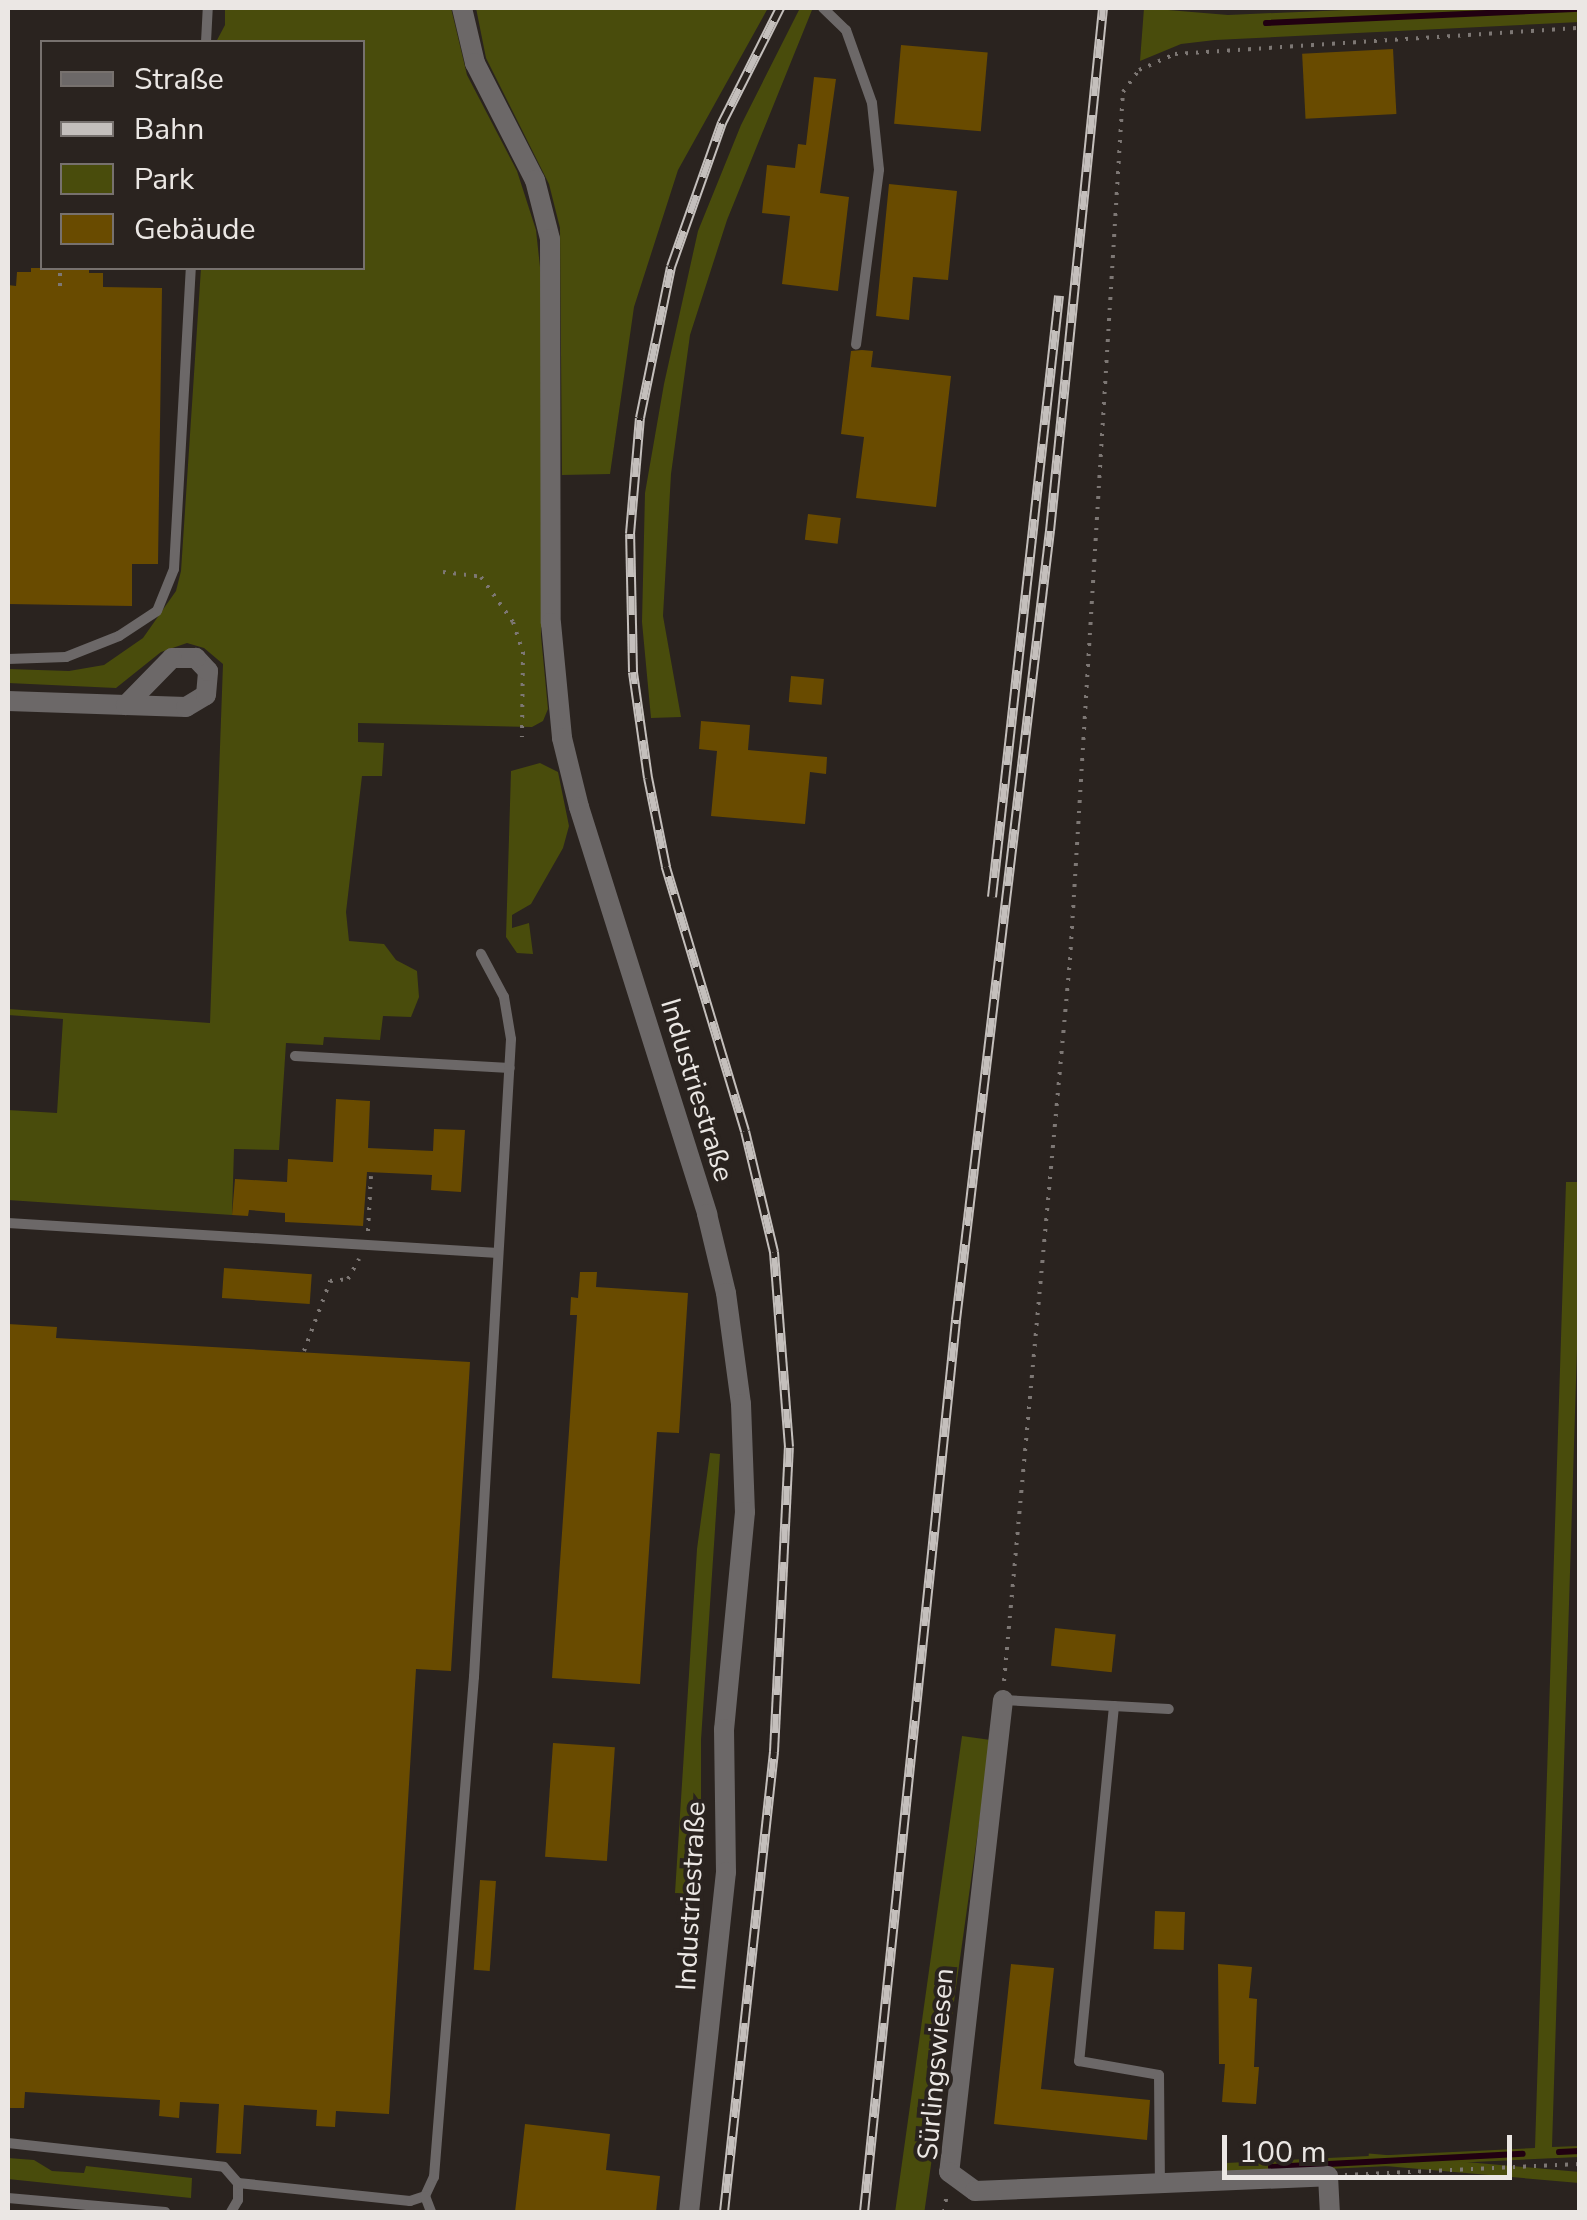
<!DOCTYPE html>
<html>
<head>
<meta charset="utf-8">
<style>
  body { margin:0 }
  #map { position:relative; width:1587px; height:2220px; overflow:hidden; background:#2a231f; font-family:"Nunito Sans",sans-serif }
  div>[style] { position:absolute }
  .green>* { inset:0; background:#494c0c; transform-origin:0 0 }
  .stream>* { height:6px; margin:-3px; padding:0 3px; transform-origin:3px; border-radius:3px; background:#210011 }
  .building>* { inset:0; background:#694b00; transform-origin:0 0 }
  .path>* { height:4px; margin-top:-2px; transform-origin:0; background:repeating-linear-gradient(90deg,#7d7774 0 2.5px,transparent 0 10.5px) }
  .service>* { height:10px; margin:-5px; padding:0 5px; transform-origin:5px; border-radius:5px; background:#6c6868 }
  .minor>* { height:20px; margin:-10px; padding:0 10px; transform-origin:10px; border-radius:10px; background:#6c6868 }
  .rail>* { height:10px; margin-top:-5px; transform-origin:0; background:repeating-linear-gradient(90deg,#2a231f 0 19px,#c4bfbc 0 38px); box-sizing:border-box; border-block:2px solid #c4bfbc }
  span { translate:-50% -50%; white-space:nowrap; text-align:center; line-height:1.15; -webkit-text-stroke:8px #2a231f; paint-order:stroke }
  .street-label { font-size:28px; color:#ebe7e4 }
  .frame { position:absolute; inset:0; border:10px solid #ebe7e4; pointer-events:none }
  .legend { position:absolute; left:40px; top:40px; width:325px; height:230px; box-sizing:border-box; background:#2a231f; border:2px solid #77716e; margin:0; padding:12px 18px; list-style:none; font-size:30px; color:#ebe7e4 }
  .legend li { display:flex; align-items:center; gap:20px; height:50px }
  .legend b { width:50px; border:2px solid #77716e }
  .scale { position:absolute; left:1222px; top:2135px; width:290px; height:45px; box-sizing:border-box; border:5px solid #ebe7e4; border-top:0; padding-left:12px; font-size:30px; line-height:35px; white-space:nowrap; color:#ebe7e4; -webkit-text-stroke:8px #2a231f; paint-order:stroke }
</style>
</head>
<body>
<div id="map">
  <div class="green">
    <div style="clip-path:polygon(225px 8px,451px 8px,467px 75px,517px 171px,536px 230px,544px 304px,541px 636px,548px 709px,543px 721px,532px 727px,358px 723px,358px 742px,384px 743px,382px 776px,362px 776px,346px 912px,349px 941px,384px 944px,396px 960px,417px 971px,419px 997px,411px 1017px,383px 1016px,380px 1040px,324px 1037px,323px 1045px,286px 1043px,279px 1150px,234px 1149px,232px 1215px,8px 1200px,8px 1110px,57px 1113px,63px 1019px,8px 1015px,8px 1009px,210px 1023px,223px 664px,204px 648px,187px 643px,161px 652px,116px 688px,8px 683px,8px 669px,69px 671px,104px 665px,143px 638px,176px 591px,181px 571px,201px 268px,362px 268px,362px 42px,216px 42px,225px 25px)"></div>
    <div style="clip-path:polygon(476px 8px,768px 8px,678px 170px,634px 307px,610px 474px,562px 475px,560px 228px,549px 184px,486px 58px)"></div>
    <div style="clip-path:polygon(800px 8px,812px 10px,727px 220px,690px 335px,671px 474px,663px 616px,681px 717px,651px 718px,642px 622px,645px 493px,664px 384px,698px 231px,741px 125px)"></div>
    <div style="clip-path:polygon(1144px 8px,1228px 15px,1392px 8px,1579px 8px,1580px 22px,1215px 40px,1181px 44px,1140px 61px)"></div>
    <div style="clip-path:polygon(540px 763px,558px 772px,569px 826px,563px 848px,531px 904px,512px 915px,512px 928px,529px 923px,533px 954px,517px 953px,506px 937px,511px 771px)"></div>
    <div style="clip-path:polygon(1566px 1182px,1579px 1182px,1579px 1285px,1552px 2147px,1579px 2146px,1579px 2157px,1243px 2173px,1225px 2170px,1226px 2163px,1535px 2148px)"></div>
    <div style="clip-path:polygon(710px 1453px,720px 1454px,701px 1740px,701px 1851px,694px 1895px,675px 1893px,697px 1549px)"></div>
    <div style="left:962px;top:1736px;width:29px;height:479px;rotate:8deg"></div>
    <div style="clip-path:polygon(8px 2158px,34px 2160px,52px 2171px,84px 2173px,86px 2166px,192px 2178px,191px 2198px,8px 2179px)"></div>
    <div style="left:1580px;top:2172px;width:11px;height:212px;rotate:95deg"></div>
  </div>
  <div class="stream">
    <div style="left:1266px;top:23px;width:314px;rotate:-2.6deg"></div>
    <div style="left:1559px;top:2152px;width:21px;rotate:-3deg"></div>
    <div style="left:1271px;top:2167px;width:252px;rotate:-3deg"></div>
  </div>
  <div class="building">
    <div style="left:901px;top:45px;width:87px;height:79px;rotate:5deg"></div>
    <div style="left:1393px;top:49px;width:65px;height:91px;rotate:87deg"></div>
    <div style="clip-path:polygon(814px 77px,836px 79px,820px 193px,849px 197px,838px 291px,782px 284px,790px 216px,762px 213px,767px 165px,795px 168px,798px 144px,806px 145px)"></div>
    <div style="clip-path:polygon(889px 184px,957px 191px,948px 280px,913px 277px,909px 320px,876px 316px)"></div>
    <div style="clip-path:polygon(31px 268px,89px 268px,89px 273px,103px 273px,103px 287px,162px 288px,158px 564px,132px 564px,132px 606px,8px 604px,8px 285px,16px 286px,17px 272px,31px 272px)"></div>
    <div style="clip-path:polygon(862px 350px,873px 351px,871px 367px,951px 376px,936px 507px,856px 498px,864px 437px,841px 434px,851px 351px)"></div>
    <div style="left:808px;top:514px;width:33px;height:26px;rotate:7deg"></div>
    <div style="left:791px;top:676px;width:33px;height:26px;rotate:5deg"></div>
    <div style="clip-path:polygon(701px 721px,750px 725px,748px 750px,827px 757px,826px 774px,810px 772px,805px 824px,711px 816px,717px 751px,699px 749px)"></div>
    <div style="clip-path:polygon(336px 1099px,370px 1101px,368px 1148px,433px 1151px,434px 1129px,465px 1130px,461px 1192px,431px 1190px,432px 1175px,367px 1172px,363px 1226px,285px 1222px,285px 1213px,249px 1210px,248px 1216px,232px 1215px,235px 1179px,287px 1182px,288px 1159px,333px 1162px)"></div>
    <div style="left:224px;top:1268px;width:88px;height:30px;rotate:4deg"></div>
    <div style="clip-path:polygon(580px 1272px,597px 1272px,596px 1287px,688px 1293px,679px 1433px,657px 1432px,640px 1684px,552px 1678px,577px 1315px,570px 1315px,571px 1297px,578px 1298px)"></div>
    <div style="clip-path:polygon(8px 1324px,57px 1327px,56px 1338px,470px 1362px,451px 1671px,416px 1669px,389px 2114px,336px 2111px,335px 2127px,316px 2126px,317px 2110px,244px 2105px,241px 2154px,216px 2153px,219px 2104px,180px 2102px,179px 2118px,159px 2116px,160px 2100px,25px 2092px,24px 2108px,8px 2108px)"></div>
    <div style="left:1055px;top:1628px;width:61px;height:38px;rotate:6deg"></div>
    <div style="left:553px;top:1743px;width:62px;height:114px;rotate:4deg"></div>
    <div style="left:480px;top:1880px;width:16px;height:90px;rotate:4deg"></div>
    <div style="left:1155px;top:1911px;width:30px;height:38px;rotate:2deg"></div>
    <div style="clip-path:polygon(1011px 1964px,1054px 1968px,1041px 2089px,1150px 2100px,1147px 2140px,994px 2124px)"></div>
    <div style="clip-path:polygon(1218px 1964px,1252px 1967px,1249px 1998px,1257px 1999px,1254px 2067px,1259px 2067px,1256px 2104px,1222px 2102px,1225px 2064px,1219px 2064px)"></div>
    <div style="clip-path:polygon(525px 2124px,610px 2134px,606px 2170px,660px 2176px,656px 2212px,515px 2212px)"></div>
  </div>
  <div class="path">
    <div style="left:60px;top:286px;width:18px;rotate:-90deg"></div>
    <div style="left:443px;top:572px;width:38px;rotate:7deg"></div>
    <div style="left:481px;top:577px;width:55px;rotate:54.6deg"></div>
    <div style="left:513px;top:622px;width:32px;rotate:72deg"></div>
    <div style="left:523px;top:652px;width:85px;rotate:90.7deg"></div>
    <div style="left:368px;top:1231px;width:55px;rotate:-86.9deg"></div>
    <div style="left:304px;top:1351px;width:75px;rotate:-69.6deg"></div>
    <div style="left:330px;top:1281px;width:18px;rotate:-6deg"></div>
    <div style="left:348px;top:1279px;width:23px;rotate:-61deg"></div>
    <div style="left:1004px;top:1681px;width:724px;rotate:-84.77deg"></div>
    <div style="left:1070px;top:960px;width:870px;rotate:-86.51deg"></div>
    <div style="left:1123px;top:92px;width:27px;rotate:-54deg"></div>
    <div style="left:1139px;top:70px;width:39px;rotate:-24deg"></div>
    <div style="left:1175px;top:54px;width:406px;rotate:-3.7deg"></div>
    <div style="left:1345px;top:2175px;width:235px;rotate:-2.7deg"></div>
    <div style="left:944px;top:2212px;width:20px;rotate:-81deg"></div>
  </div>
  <div class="service">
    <div style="left:823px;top:8px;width:32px;rotate:44deg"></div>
    <div style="left:846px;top:30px;width:77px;rotate:70.4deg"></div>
    <div style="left:872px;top:103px;width:67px;rotate:84deg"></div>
    <div style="left:879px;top:170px;width:176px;rotate:97.5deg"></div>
    <div style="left:206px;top:42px;width:34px;rotate:-87deg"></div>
    <div style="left:8px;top:659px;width:58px;rotate:-2deg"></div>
    <div style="left:66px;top:657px;width:57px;rotate:-21.6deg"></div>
    <div style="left:119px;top:636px;width:45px;rotate:-33.3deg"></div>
    <div style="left:157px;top:611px;width:45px;rotate:-68deg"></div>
    <div style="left:174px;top:569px;width:301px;rotate:-86.8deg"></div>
    <div style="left:295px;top:1056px;width:215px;rotate:3.2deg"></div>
    <div style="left:8px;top:1223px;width:491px;rotate:3.5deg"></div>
    <div style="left:1003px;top:1700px;width:166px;rotate:3.1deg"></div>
    <div style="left:1114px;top:1706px;width:357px;rotate:95.6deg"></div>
    <div style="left:1079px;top:2061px;width:81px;rotate:9.9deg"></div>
    <div style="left:1159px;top:2075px;width:109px;rotate:89.5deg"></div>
    <div style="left:8px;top:2143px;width:217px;rotate:6.3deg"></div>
    <div style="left:224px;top:2167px;width:21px;rotate:49deg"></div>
    <div style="left:238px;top:2183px;width:17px;rotate:90deg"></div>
    <div style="left:238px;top:2200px;width:14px;rotate:120deg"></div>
    <div style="left:238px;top:2183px;width:173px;rotate:6deg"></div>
    <div style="left:410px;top:2201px;width:16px;rotate:-18deg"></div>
    <div style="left:425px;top:2196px;width:21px;rotate:-65deg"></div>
    <div style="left:434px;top:2177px;width:502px;rotate:-85.43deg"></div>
    <div style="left:474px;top:1677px;width:639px;rotate:-86.68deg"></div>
    <div style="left:511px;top:1039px;width:43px;rotate:-99.5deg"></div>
    <div style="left:504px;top:997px;width:49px;rotate:-118.1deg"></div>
    <div style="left:425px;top:2196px;width:17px;rotate:69deg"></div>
    <div style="left:8px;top:2198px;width:158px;rotate:5.1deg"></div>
  </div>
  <div class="minor">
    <div style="left:462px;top:8px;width:57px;rotate:76.7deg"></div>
    <div style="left:475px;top:63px;width:131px;rotate:62.9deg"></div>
    <div style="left:535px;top:180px;width:61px;rotate:75.7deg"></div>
    <div style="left:550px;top:239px;width:384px;rotate:89.9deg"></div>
    <div style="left:551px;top:623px;width:116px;rotate:84.5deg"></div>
    <div style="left:562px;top:738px;width:71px;rotate:76.2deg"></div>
    <div style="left:579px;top:807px;width:427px;rotate:72.5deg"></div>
    <div style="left:707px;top:1214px;width:81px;rotate:76.5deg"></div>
    <div style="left:726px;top:1293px;width:112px;rotate:82.3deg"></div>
    <div style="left:741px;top:1404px;width:108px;rotate:87.9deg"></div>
    <div style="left:745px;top:1512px;width:218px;rotate:95.5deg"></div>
    <div style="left:724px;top:1729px;width:143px;rotate:89.2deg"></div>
    <div style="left:726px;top:1872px;width:342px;rotate:96.2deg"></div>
    <div style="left:8px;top:701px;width:118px;rotate:1.9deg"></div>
    <div style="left:126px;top:705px;width:60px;rotate:1.9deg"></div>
    <div style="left:186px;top:707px;width:23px;rotate:-31deg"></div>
    <div style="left:206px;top:695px;width:24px;rotate:-85deg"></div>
    <div style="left:208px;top:671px;width:18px;rotate:-133deg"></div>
    <div style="left:196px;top:658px;width:24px;rotate:180deg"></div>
    <div style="left:172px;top:658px;width:66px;rotate:134.4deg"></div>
    <div style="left:1003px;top:1700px;width:475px;rotate:96.5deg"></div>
    <div style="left:949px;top:2172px;width:32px;rotate:36deg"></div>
    <div style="left:975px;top:2191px;width:353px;rotate:-2.4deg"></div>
    <div style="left:1328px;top:2176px;width:36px;rotate:87deg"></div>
  </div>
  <div class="rail">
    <div style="left:992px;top:897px;width:605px;rotate:-83.64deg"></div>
    <div style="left:724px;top:2212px;width:463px;rotate:-83.8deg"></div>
    <div style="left:774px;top:1752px;width:305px;rotate:-87.2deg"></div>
    <div style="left:789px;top:1447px;width:196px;rotate:-94.4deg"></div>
    <div style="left:774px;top:1252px;width:124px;rotate:-103.5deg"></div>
    <div style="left:745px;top:1131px;width:276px;rotate:-106.7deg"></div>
    <div style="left:666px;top:867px;width:91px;rotate:-101.4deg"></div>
    <div style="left:648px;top:778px;width:107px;rotate:-98.1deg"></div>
    <div style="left:633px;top:672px;width:138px;rotate:-91.2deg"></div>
    <div style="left:630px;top:534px;width:116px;rotate:-85.1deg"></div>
    <div style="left:640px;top:418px;width:154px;rotate:-78.4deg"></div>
    <div style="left:671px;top:267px;width:153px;rotate:-70.5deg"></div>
    <div style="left:722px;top:123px;width:129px;rotate:-63.2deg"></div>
    <div style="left:864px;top:2212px;width:897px;rotate:-84.11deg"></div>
    <div style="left:956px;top:1320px;width:795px;rotate:-83.21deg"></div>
    <div style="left:1050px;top:531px;width:526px;rotate:-84.21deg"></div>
  </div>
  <div class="street-label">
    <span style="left:697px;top:1090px;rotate:73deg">Industriestraße</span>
    <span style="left:691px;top:1896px;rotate:-87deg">Industriestraße</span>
    <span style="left:936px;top:2064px;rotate:-85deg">Sürlingswiesen</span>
  </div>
  <div class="frame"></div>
  <ul class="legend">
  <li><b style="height:12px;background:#6c6868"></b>Straße</li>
  <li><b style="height:12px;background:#c4bfbc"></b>Bahn</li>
  <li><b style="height:28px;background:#494c0c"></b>Park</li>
  <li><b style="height:28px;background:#694b00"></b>Gebäude</li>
  </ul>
  <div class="scale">100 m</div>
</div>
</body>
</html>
